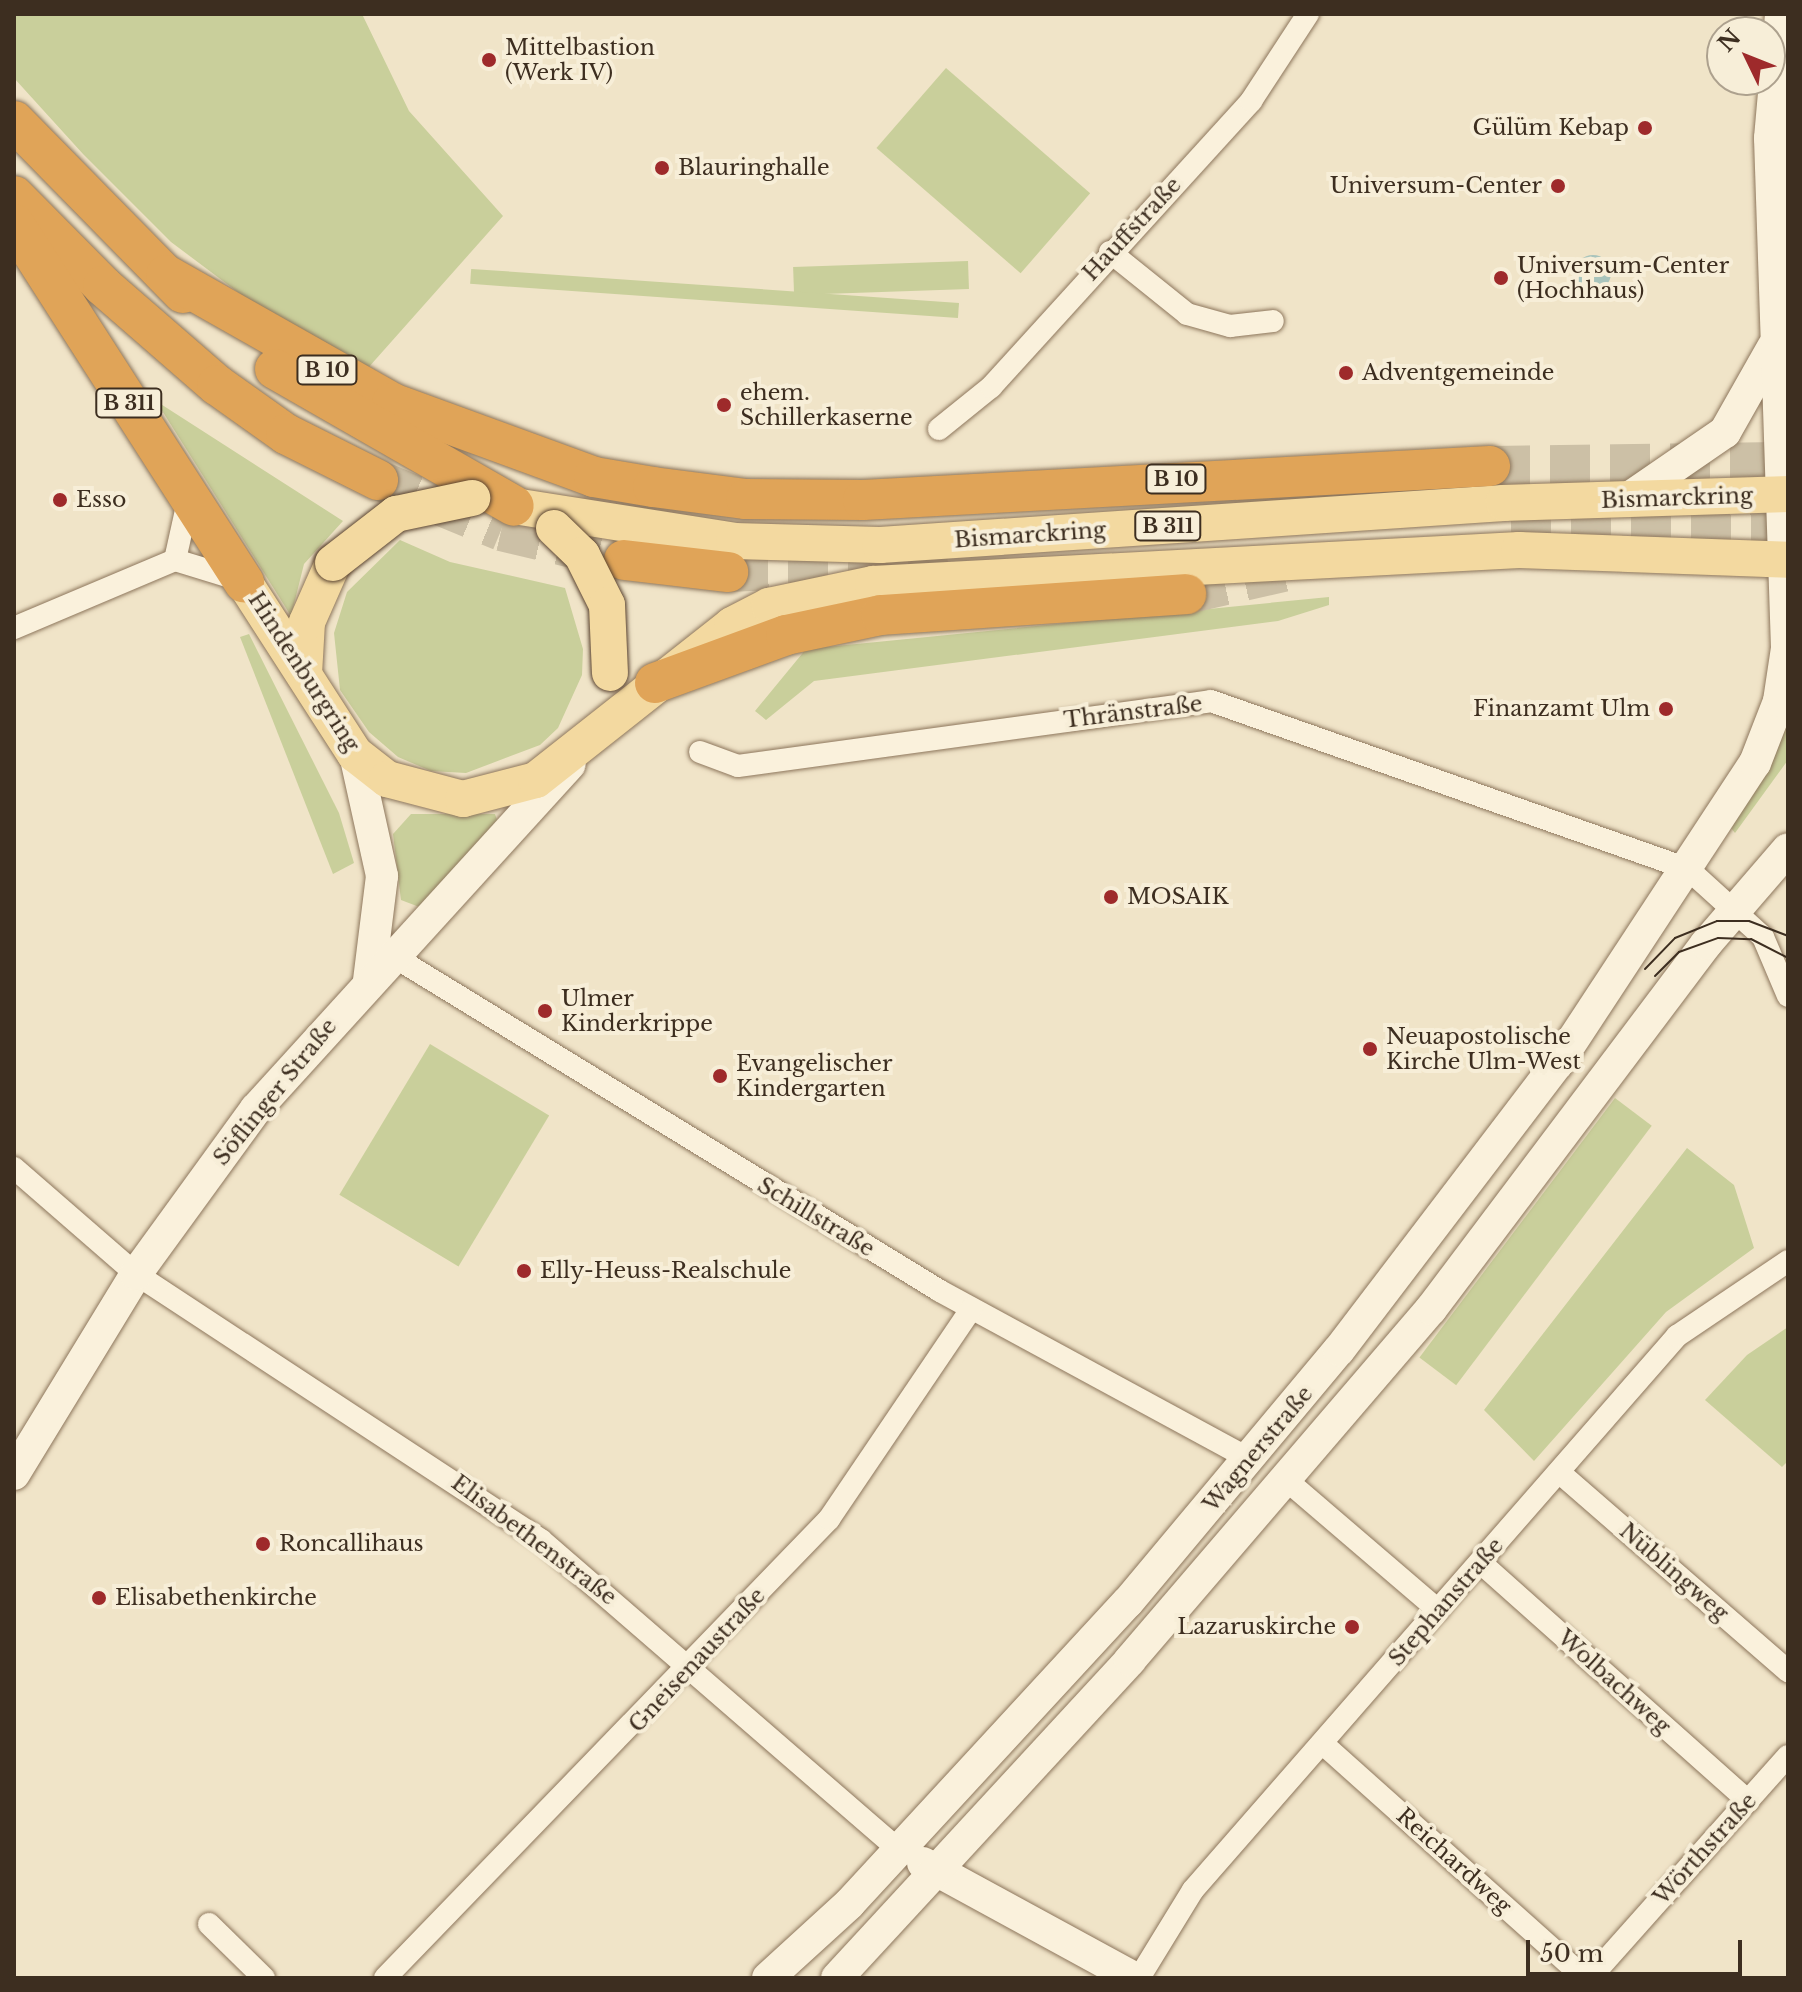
<!DOCTYPE html>
<html>
<head>
<meta charset="utf-8">
<style>
  body { margin:0 }
  #map { position:relative; width:1802px; height:1992px; overflow:hidden; background:#f0e4c8; font-family:"Libre Baskerville",serif }
  div>[style] { position:absolute }
  .green>* { inset:0; background:#c9cf9b; transform-origin:0 0 }
  .water>* { inset:0; background:#a9c4bc }
  .round { border-radius:50% }
  .highway-tunnel>* { height:40px; margin-top:-20px; transform-origin:0; background:repeating-linear-gradient(90deg,#ccc0a6 0 40px,transparent 0 60px) }
  .roads { filter:drop-shadow(0 0 2px #8d765c) drop-shadow(0 0 2px #8d765c) }
  .street>* { height:22px; margin:-11px; padding:0 11px; transform-origin:11px; border-radius:11px; background:#faf1dc }
  .secondary>* { height:32px; margin:-16px; padding:0 16px; transform-origin:16px; border-radius:16px; background:#faf1dc }
  .primary>* { height:36px; margin:-18px; padding:0 18px; transform-origin:18px; border-radius:18px; background:#f3d9a0 }
  .highway>* { height:40px; margin:-20px; padding:0 20px; transform-origin:20px; border-radius:20px; background:#e0a458 }
  .tram>* { height:2px; margin:-1px; padding:0 1px; transform-origin:1px; border-radius:1px; background:#3d2e20 }
  .bridges { filter:drop-shadow(0 0 2px #5b4430) drop-shadow(0 0 2px #5b4430) }
  .primary-bridge>* { height:36px; margin:-18px; padding:0 18px; transform-origin:18px; border-radius:18px; background:#f3d9a0 }
  .dots>* { width:22px; height:22px; translate:-50% -50%; box-sizing:border-box; border:4px solid #f7eed8; border-radius:50% }
  span { translate:-50% -50%; white-space:nowrap; text-align:center; line-height:1.15; -webkit-text-stroke:8px #f7eed8; paint-order:stroke }
  .shield-label span { padding:2px 6px; background:#f7eed8; border:2px solid; border-radius:6px; -webkit-text-stroke-width:0 }
  .shield-label { font-size:20px; color:#3d2e20; font-weight:700 }
  .poi-label { font-size:22px; color:#3d2e20 }
  .left { translate:0 -50%; text-align:left }
  .right { translate:-100% -50%; text-align:right }
  .street-label { font-size:22px; color:#3d2e20 }
  .frame { position:absolute; inset:0; border:16px solid #3d2e20; pointer-events:none }
  .north { position:absolute; left:1706px; top:16px; width:80px; height:80px; box-sizing:border-box; background:#f7eed8; border:2px solid #ada18e; border-radius:50%; rotate:313deg; font-size:22px; font-weight:700; line-height:32px; text-align:center; color:#3d2e20 }
  .north::after { content:''; display:block; margin:auto; width:28px; height:36px; background:#9e2a2b; clip-path:polygon(50% 0,100% 100%,50% 72%,0 100%) }
  .scale { position:absolute; left:1526px; top:1940px; width:216px; height:36px; box-sizing:border-box; border:4px solid #3d2e20; border-top:0; padding-left:10px; font-size:24px; line-height:28px; white-space:nowrap; color:#3d2e20; -webkit-text-stroke:6px #f7eed8; paint-order:stroke }
</style>
</head>
<body>
<div id="map">
  <div class="green">
    <div style="clip-path:polygon(14px 14px,362px 14px,409px 111px,503px 216px,368px 368px,243px 296px,171px 242px,83px 154px,14px 78px)"></div>
    <div style="left:946px;top:68px;width:191px;height:106px;rotate:41deg"></div>
    <div style="left:968px;top:261px;width:28px;height:175px;rotate:88deg"></div>
    <div style="left:959px;top:303px;width:15px;height:489px;rotate:94deg"></div>
    <div style="clip-path:polygon(156px 401px,343px 521px,304px 564px,291px 616px)"></div>
    <div style="clip-path:polygon(400px 540px,450px 562px,565px 588px,583px 649px,582px 675px,558px 728px,540px 745px,466px 773px,431px 771px,398px 757px,369px 732px,340px 690px,334px 633px,347px 592px)"></div>
    <div style="clip-path:polygon(1329px 597px,1329px 605px,1278px 621px,814px 681px,766px 720px,755px 711px,806px 649px)"></div>
    <div style="clip-path:polygon(249px 634px,339px 813px,354px 863px,333px 874px,240px 637px)"></div>
    <div style="clip-path:polygon(1788px 716px,1788px 760px,1735px 833px,1731px 828px,1771px 765px)"></div>
    <div style="clip-path:polygon(411px 814px,495px 814px,497px 820px,422px 908px,401px 900px,393px 834px)"></div>
    <div style="left:430px;top:1044px;width:139px;height:176px;rotate:31deg"></div>
    <div style="left:1615px;top:1098px;width:46px;height:325px;rotate:37deg"></div>
    <div style="clip-path:polygon(1687px 1148px,1734px 1185px,1754px 1248px,1666px 1312px,1534px 1461px,1484px 1410px)"></div>
    <div style="clip-path:polygon(1788px 1327px,1788px 1461px,1782px 1467px,1705px 1400px,1747px 1355px)"></div>
  </div>
  <div class="water">
    <div class="round" style="left:1575px;top:255px;width:36px;height:36px"></div>
  </div>
  <div class="highway-tunnel">
    <div style="left:1490px;top:466px;width:298px;rotate:-0.8deg"></div>
    <div style="left:378px;top:480px;width:133px;rotate:22.5deg"></div>
    <div style="left:501px;top:531px;width:126px;rotate:13.3deg"></div>
    <div style="left:1511px;top:535px;width:277px;rotate:-1.7deg"></div>
    <div style="left:728px;top:572px;width:220px;rotate:-2.3deg"></div>
    <div style="left:1186px;top:594px;width:104px;rotate:-12.8deg"></div>
  </div>
  <div class="roads">
    <div class="street">
      <div style="left:1110px;top:252px;width:99px;rotate:38.8deg"></div>
      <div style="left:1187px;top:314px;width:45px;rotate:15.6deg"></div>
      <div style="left:1230px;top:326px;width:43px;rotate:-6.6deg"></div>
      <div style="left:939px;top:429px;width:67px;rotate:-38.9deg"></div>
      <div style="left:991px;top:387px;width:387px;rotate:-47.7deg"></div>
      <div style="left:1251px;top:101px;width:104px;rotate:-56.8deg"></div>
      <div style="left:175px;top:560px;width:65px;rotate:-77.5deg"></div>
      <div style="left:14px;top:628px;width:175px;rotate:-22.9deg"></div>
      <div style="left:175px;top:560px;width:68px;rotate:17.1deg"></div>
      <div style="left:700px;top:752px;width:40px;rotate:20.2deg"></div>
      <div style="left:738px;top:766px;width:477px;rotate:-7.8deg"></div>
      <div style="left:1211px;top:701px;width:506px;rotate:19.4deg"></div>
      <div style="left:1688px;top:869px;width:101px;rotate:42.2deg"></div>
      <div style="left:1763px;top:937px;width:64px;rotate:67deg"></div>
      <div style="left:393px;top:956px;width:641px;rotate:31.48deg"></div>
      <div style="left:940px;top:1291px;width:353px;rotate:28.5deg"></div>
      <div style="left:14px;top:1168px;width:162px;rotate:41deg"></div>
      <div style="left:136px;top:1274px;width:485px;rotate:33.3deg"></div>
      <div style="left:541px;top:1540px;width:474px;rotate:40.9deg"></div>
      <div style="left:1560px;top:1473px;width:302px;rotate:41deg"></div>
      <div style="left:1284px;top:1478px;width:203px;rotate:40.6deg"></div>
      <div style="left:1481px;top:1563px;width:358px;rotate:41.7deg"></div>
      <div style="left:1323px;top:1744px;width:351px;rotate:41.8deg"></div>
      <div style="left:209px;top:1924px;width:77px;rotate:44.5deg"></div>
      <div style="left:385px;top:1978px;width:639px;rotate:-45.95deg"></div>
      <div style="left:829px;top:1519px;width:254px;rotate:-55.9deg"></div>
      <div style="left:1139px;top:1978px;width:103px;rotate:-58.5deg"></div>
      <div style="left:1193px;top:1890px;width:736px;rotate:-48.86deg"></div>
      <div style="left:1677px;top:1336px;width:134px;rotate:-34deg"></div>
      <div style="left:1590px;top:1978px;width:297px;rotate:-48.3deg"></div>
    </div>
    <div class="secondary">
      <div style="left:1626px;top:500px;width:120px;rotate:-34.5deg"></div>
      <div style="left:1725px;top:432px;width:98px;rotate:-60.5deg"></div>
      <div style="left:355px;top:754px;width:125px;rotate:77.5deg"></div>
      <div style="left:382px;top:876px;width:106px;rotate:97.1deg"></div>
      <div style="left:14px;top:1474px;width:234px;rotate:-58.6deg"></div>
      <div style="left:136px;top:1274px;width:204px;rotate:-54deg"></div>
      <div style="left:256px;top:1109px;width:466px;rotate:-47.7deg"></div>
      <div style="left:923px;top:1863px;width:240px;rotate:28.6deg"></div>
      <div style="left:768px;top:1978px;width:110px;rotate:-42.4deg"></div>
      <div style="left:849px;top:1904px;width:411px;rotate:-47.3deg"></div>
      <div style="left:1128px;top:1602px;width:329px;rotate:-50.1deg"></div>
      <div style="left:1339px;top:1350px;width:360px;rotate:-52.7deg"></div>
      <div style="left:1557px;top:1064px;width:360px;rotate:-56.7deg"></div>
      <div style="left:1755px;top:763px;width:66px;rotate:-68.8deg"></div>
      <div style="left:1779px;top:701px;width:54px;rotate:-81.4deg"></div>
      <div style="left:1787px;top:648px;width:510px;rotate:-91.91deg"></div>
      <div style="left:1770px;top:138px;width:124px;rotate:-84.9deg"></div>
      <div style="left:837px;top:1978px;width:432px;rotate:-47.3deg"></div>
      <div style="left:1130px;top:1660px;width:462px;rotate:-49.4deg"></div>
      <div style="left:1431px;top:1309px;width:457px;rotate:-53deg"></div>
      <div style="left:1706px;top:944px;width:125px;rotate:-49.2deg"></div>
    </div>
    <div class="primary">
      <div style="left:514px;top:506px;width:223px;rotate:9deg"></div>
      <div style="left:734px;top:541px;width:146px;rotate:1.6deg"></div>
      <div style="left:880px;top:545px;width:625px;rotate:-3.85deg"></div>
      <div style="left:1504px;top:503px;width:284px;rotate:-1.8deg"></div>
      <div style="left:244px;top:582px;width:205px;rotate:57.2deg"></div>
      <div style="left:355px;top:754px;width:41px;rotate:38deg"></div>
      <div style="left:387px;top:779px;width:79px;rotate:14.7deg"></div>
      <div style="left:463px;top:799px;width:75px;rotate:-14.6deg"></div>
      <div style="left:536px;top:780px;width:250px;rotate:-38.3deg"></div>
      <div style="left:732px;top:625px;width:42px;rotate:-27.2deg"></div>
      <div style="left:769px;top:606px;width:106px;rotate:-11.9deg"></div>
      <div style="left:873px;top:584px;width:647px;rotate:-3.01deg"></div>
      <div style="left:1519px;top:550px;width:269px;rotate:2.1deg"></div>
      <div style="left:304px;top:674px;width:52px;rotate:-86.7deg"></div>
      <div style="left:307px;top:622px;width:64px;rotate:-66.2deg"></div>
    </div>
    <div class="highway">
      <div style="left:14px;top:121px;width:241px;rotate:45.5deg"></div>
      <div style="left:14px;top:196px;width:127px;rotate:45.3deg"></div>
      <div style="left:103px;top:286px;width:151px;rotate:41deg"></div>
      <div style="left:217px;top:385px;width:85px;rotate:35.4deg"></div>
      <div style="left:286px;top:434px;width:103px;rotate:26.6deg"></div>
      <div style="left:14px;top:224px;width:426px;rotate:57.3deg"></div>
      <div style="left:166px;top:275px;width:260px;rotate:29.5deg"></div>
      <div style="left:392px;top:403px;width:215px;rotate:20.1deg"></div>
      <div style="left:594px;top:477px;width:60px;rotate:9.6deg"></div>
      <div style="left:653px;top:487px;width:94px;rotate:7.4deg"></div>
      <div style="left:746px;top:499px;width:117px;rotate:0.5deg"></div>
      <div style="left:863px;top:500px;width:628px;rotate:-3.1deg"></div>
      <div style="left:275px;top:369px;width:275px;rotate:29.8deg"></div>
      <div style="left:624px;top:560px;width:105px;rotate:6.6deg"></div>
      <div style="left:655px;top:683px;width:140px;rotate:-20.1deg"></div>
      <div style="left:786px;top:635px;width:97px;rotate:-11.9deg"></div>
      <div style="left:881px;top:615px;width:306px;rotate:-3.9deg"></div>
    </div>
  </div>
  <div class="tram">
    <div style="left:1788px;top:829px;width:47px;rotate:90deg"></div>
    <div style="left:1645px;top:969px;width:43px;rotate:-45.9deg"></div>
    <div style="left:1675px;top:938px;width:45px;rotate:-22deg"></div>
    <div style="left:1717px;top:921px;width:32px"></div>
    <div style="left:1749px;top:921px;width:42px;rotate:21deg"></div>
    <div style="left:1655px;top:976px;width:34px;rotate:-45deg"></div>
    <div style="left:1679px;top:952px;width:41px;rotate:-19.7deg"></div>
    <div style="left:1718px;top:938px;width:33px;rotate:2deg"></div>
    <div style="left:1751px;top:939px;width:42px;rotate:27.2deg"></div>
  </div>
  <div class="bridges">
    <div class="primary-bridge">
      <div style="left:554px;top:528px;width:39px;rotate:44deg"></div>
      <div style="left:582px;top:555px;width:56px;rotate:63.4deg"></div>
      <div style="left:607px;top:605px;width:68px;rotate:87.5deg"></div>
      <div style="left:333px;top:563px;width:80px;rotate:-37.9deg"></div>
      <div style="left:396px;top:514px;width:78px;rotate:-11.9deg"></div>
    </div>
  </div>
  <div class="dots">
    <div style="left:489px;top:60px;background:#9e2a2b"></div>
    <div style="left:1645px;top:128px;background:#9e2a2b"></div>
    <div style="left:662px;top:168px;background:#9e2a2b"></div>
    <div style="left:1558px;top:186px;background:#9e2a2b"></div>
    <div style="left:1501px;top:278px;background:#9e2a2b"></div>
    <div style="left:1346px;top:373px;background:#9e2a2b"></div>
    <div style="left:724px;top:405px;background:#9e2a2b"></div>
    <div style="left:60px;top:500px;background:#9e2a2b"></div>
    <div style="left:1666px;top:709px;background:#9e2a2b"></div>
    <div style="left:1111px;top:897px;background:#9e2a2b"></div>
    <div style="left:545px;top:1011px;background:#9e2a2b"></div>
    <div style="left:1370px;top:1049px;background:#9e2a2b"></div>
    <div style="left:720px;top:1076px;background:#9e2a2b"></div>
    <div style="left:524px;top:1271px;background:#9e2a2b"></div>
    <div style="left:263px;top:1544px;background:#9e2a2b"></div>
    <div style="left:99px;top:1598px;background:#9e2a2b"></div>
    <div style="left:1352px;top:1627px;background:#9e2a2b"></div>
  </div>
  <div class="shield-label">
    <span style="left:327px;top:370px">B 10</span>
    <span style="left:129px;top:403px">B 311</span>
    <span style="left:1176px;top:479px">B 10</span>
    <span style="left:1168px;top:526px">B 311</span>
  </div>
  <div class="poi-label">
    <span class="left" style="left:505px;top:60px">Mittelbastion<br>(Werk IV)</span>
    <span class="right" style="left:1629px;top:128px">Gülüm Kebap</span>
    <span class="left" style="left:678px;top:168px">Blauringhalle</span>
    <span class="right" style="left:1542px;top:186px">Universum-Center</span>
    <span class="left" style="left:1517px;top:278px">Universum-Center<br>(Hochhaus)</span>
    <span class="left" style="left:1362px;top:373px">Adventgemeinde</span>
    <span class="left" style="left:740px;top:405px">ehem.<br>Schillerkaserne</span>
    <span class="left" style="left:76px;top:500px">Esso</span>
    <span class="right" style="left:1650px;top:709px">Finanzamt Ulm</span>
    <span class="left" style="left:1127px;top:897px">MOSAIK</span>
    <span class="left" style="left:561px;top:1011px">Ulmer<br>Kinderkrippe</span>
    <span class="left" style="left:1386px;top:1049px">Neuapostolische<br>Kirche Ulm-West</span>
    <span class="left" style="left:736px;top:1076px">Evangelischer<br>Kindergarten</span>
    <span class="left" style="left:540px;top:1271px">Elly-Heuss-Realschule</span>
    <span class="left" style="left:279px;top:1544px">Roncallihaus</span>
    <span class="left" style="left:115px;top:1598px">Elisabethenkirche</span>
    <span class="right" style="left:1336px;top:1627px">Lazaruskirche</span>
  </div>
  <div class="street-label">
    <span style="left:1132px;top:229px;rotate:-47deg">Hauffstraße</span>
    <span style="left:1677px;top:498px;rotate:-2deg">Bismarckring</span>
    <span style="left:1030px;top:535px;rotate:-4deg">Bismarckring</span>
    <span style="left:304px;top:672px;rotate:57deg">Hindenburgring</span>
    <span style="left:1133px;top:712px;rotate:-7deg">Thränstraße</span>
    <span style="left:275px;top:1092px;rotate:-51deg">Söflinger Straße</span>
    <span style="left:816px;top:1217px;rotate:31deg">Schillstraße</span>
    <span style="left:1258px;top:1449px;rotate:-50deg">Wagnerstraße</span>
    <span style="left:534px;top:1540px;rotate:37deg">Elisabethenstraße</span>
    <span style="left:1674px;top:1572px;rotate:41deg">Nüblingweg</span>
    <span style="left:1446px;top:1602px;rotate:-49deg">Stephanstraße</span>
    <span style="left:697px;top:1660px;rotate:-47deg">Gneisenaustraße</span>
    <span style="left:1614px;top:1682px;rotate:42deg">Wolbachweg</span>
    <span style="left:1705px;top:1849px;rotate:-48deg">Wörthstraße</span>
    <span style="left:1454px;top:1861px;rotate:42deg">Reichardweg</span>
  </div>
  <div class="frame"></div>
  <div class="north">N</div>
  <div class="scale">50 m</div>
</div>
</body>
</html>
